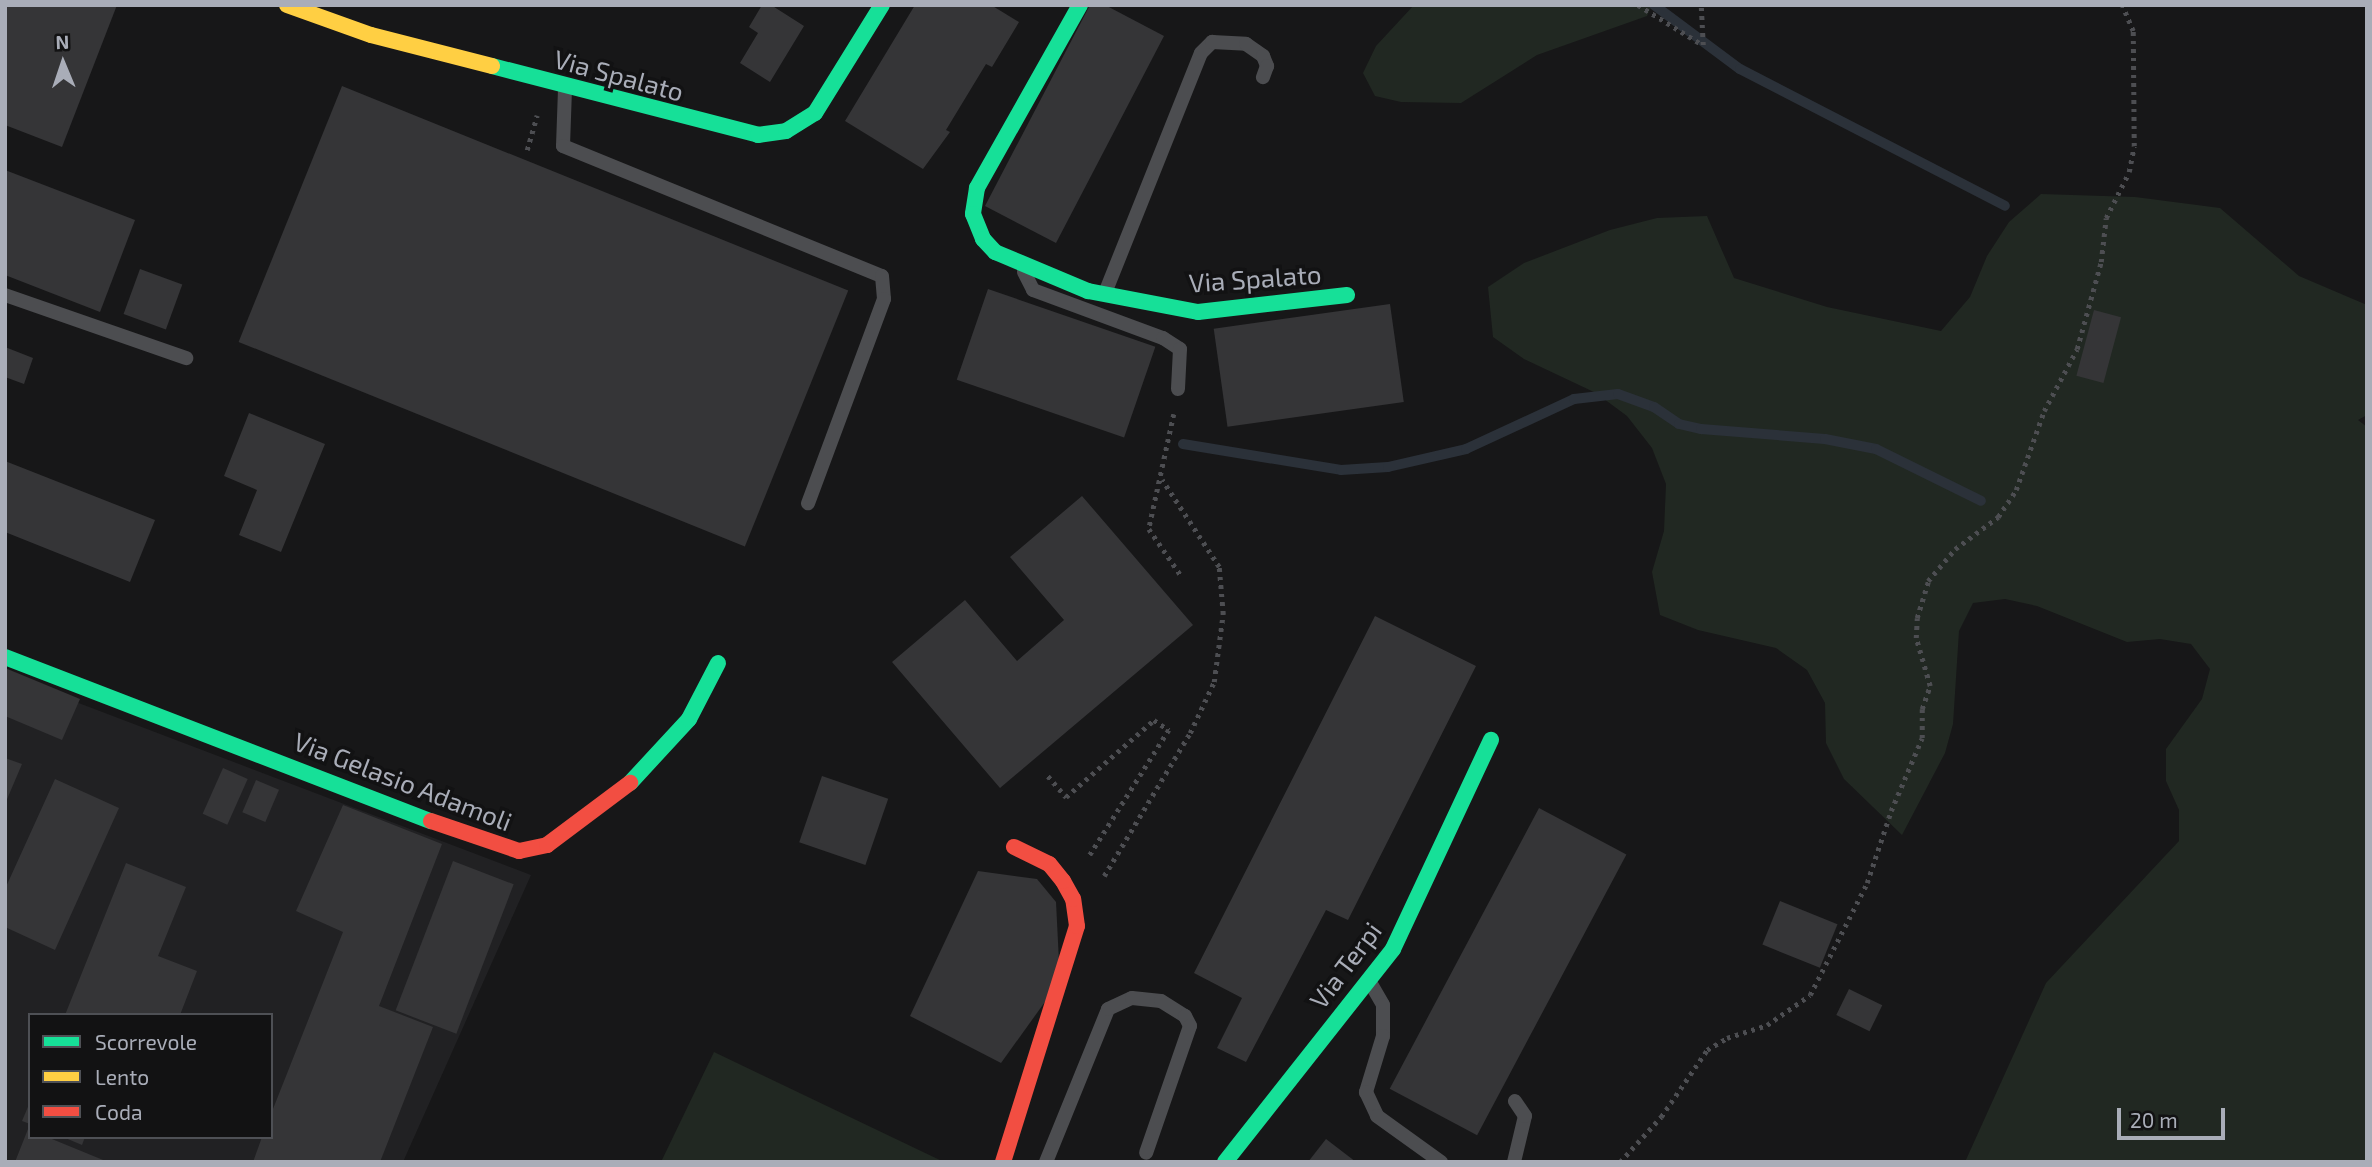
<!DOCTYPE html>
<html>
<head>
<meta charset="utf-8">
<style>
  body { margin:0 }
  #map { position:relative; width:2372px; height:1167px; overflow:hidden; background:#171718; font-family:"Exo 2",sans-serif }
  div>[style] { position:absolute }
  .built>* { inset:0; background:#212123 }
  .green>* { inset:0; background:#212822 }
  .stream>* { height:10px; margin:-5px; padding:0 5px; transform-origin:5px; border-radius:5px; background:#2b3139 }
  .building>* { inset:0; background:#353537; transform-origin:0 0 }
  .path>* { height:4.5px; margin-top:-2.25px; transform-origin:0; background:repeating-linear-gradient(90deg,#4d4e52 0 3.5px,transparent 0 8.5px) }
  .lane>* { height:14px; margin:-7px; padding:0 7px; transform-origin:7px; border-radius:7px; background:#4c4d50 }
  .fast>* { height:16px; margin:-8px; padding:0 8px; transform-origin:8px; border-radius:8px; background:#16e098 }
  .slow>* { height:16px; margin:-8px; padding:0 8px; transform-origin:8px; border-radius:8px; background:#ffcf43 }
  .jam>* { height:16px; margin:-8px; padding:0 8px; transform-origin:8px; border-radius:8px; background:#f24e42 }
  span { translate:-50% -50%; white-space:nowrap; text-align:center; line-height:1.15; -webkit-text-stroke:7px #121213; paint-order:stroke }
  .street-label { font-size:26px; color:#a9adb8 }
  .frame { position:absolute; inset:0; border:7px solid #a9adb8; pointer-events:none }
  .legend { position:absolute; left:28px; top:1013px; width:245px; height:126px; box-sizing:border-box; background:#121213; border:2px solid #4e5055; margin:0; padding:9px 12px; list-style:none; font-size:21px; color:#a9adb8 }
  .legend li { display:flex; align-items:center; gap:14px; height:35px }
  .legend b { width:35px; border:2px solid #4e5055 }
  .north { position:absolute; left:28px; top:28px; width:70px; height:70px; -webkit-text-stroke:5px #121213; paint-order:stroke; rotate:358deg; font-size:19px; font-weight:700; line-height:28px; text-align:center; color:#a9adb8 }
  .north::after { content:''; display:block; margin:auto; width:24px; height:32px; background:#a9adb8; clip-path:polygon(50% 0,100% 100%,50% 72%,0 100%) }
  .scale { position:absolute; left:2117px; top:1108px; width:108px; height:32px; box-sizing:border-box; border:4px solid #a9adb8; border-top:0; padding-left:9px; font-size:21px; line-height:24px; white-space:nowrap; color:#a9adb8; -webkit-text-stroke:5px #121213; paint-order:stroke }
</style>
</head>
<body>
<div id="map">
  <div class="built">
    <div style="clip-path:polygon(evenodd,5px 675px,531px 875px,403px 1162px,5px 1162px,5px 675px,30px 1015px,271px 1015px,271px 1137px,30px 1137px,30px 1015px)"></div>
  </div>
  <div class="green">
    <div style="clip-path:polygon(1414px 5px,1652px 5px,1647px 16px,1537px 55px,1461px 103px,1401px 102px,1375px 96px,1363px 73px,1376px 46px)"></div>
    <div style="clip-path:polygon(2041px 194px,2135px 197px,2220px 208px,2299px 276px,2367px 305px,2367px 415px,2358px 420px,2367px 427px,2367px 1162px,1965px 1162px,2046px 983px,2179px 841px,2179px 810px,2166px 781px,2166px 749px,2202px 699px,2210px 669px,2191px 644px,2160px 639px,2127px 642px,2037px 606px,2005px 599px,1973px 603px,1959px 631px,1953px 724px,1945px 753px,1902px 835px,1844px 779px,1826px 743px,1825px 703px,1807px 670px,1776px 648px,1698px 630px,1660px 615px,1652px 572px,1664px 531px,1666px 484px,1652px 448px,1627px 416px,1596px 393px,1524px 359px,1493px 337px,1488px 287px,1524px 263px,1610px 230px,1657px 218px,1707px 216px,1734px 278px,1827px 307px,1941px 331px,1970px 297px,1987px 256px,2009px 222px)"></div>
    <div style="clip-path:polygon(714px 1052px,944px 1162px,661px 1162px)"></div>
  </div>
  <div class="stream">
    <div style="left:1654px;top:5px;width:107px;rotate:36.7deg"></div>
    <div style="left:1740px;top:69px;width:298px;rotate:27.3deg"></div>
    <div style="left:1183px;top:444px;width:160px;rotate:9.3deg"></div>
    <div style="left:1341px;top:470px;width:47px;rotate:-3.7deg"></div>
    <div style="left:1388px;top:467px;width:80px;rotate:-13deg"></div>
    <div style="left:1466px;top:449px;width:119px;rotate:-24.8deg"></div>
    <div style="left:1574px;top:399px;width:44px;rotate:-6.5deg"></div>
    <div style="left:1618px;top:394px;width:38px;rotate:20deg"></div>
    <div style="left:1654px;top:407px;width:30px;rotate:34deg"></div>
    <div style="left:1679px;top:424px;width:23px;rotate:13deg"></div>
    <div style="left:1701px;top:429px;width:124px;rotate:4.6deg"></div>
    <div style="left:1825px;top:439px;width:52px;rotate:11.1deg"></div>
    <div style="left:1876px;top:449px;width:117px;rotate:26.3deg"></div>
  </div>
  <div class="building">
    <div style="clip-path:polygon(5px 5px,117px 5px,62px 147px,5px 125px)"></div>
    <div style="clip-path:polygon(762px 5px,771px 5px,804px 26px,770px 82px,740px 63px,758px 33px,749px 27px)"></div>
    <div style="clip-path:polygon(915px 5px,991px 5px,1019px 22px,992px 67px,986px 64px,946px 130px,950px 132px,923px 169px,845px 121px)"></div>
    <div style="clip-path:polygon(1090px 5px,1105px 5px,1164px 36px,1056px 243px,985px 206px)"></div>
    <div style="left:342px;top:86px;width:546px;height:276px;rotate:22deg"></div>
    <div style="clip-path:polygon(5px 170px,135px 220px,100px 312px,5px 275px)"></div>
    <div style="left:140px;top:269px;width:45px;height:48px;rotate:20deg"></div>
    <div style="left:988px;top:289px;width:177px;height:96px;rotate:19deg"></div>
    <div style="left:1390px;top:304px;width:99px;height:178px;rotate:82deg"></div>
    <div style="left:2094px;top:310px;width:28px;height:68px;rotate:15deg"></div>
    <div style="clip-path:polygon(5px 347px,33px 358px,24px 384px,5px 377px)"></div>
    <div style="clip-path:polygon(249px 413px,325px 444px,281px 552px,239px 535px,257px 490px,224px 476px)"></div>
    <div style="clip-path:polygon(5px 461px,155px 520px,130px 582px,5px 532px)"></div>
    <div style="clip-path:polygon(1082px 496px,1193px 625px,1000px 788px,892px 662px,965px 600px,1017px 661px,1064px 620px,1010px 557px)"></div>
    <div style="clip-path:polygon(1375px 616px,1476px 666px,1348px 920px,1326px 910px,1246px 1062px,1217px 1048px,1242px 998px,1194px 973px)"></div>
    <div style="clip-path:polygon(5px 668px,80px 699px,62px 740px,5px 716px)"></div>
    <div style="clip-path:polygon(5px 758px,22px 764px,5px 804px)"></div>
    <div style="left:223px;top:768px;width:27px;height:50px;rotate:24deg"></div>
    <div style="left:822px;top:776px;width:70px;height:70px;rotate:19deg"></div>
    <div style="clip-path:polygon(55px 779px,119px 808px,55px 950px,5px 927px,5px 889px)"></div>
    <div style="left:256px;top:780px;width:25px;height:35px;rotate:23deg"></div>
    <div style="clip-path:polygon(343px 805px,442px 844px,379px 1006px,433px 1027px,380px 1162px,253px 1162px,262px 1137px,271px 1137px,271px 1114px,343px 932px,296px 911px)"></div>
    <div style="left:1539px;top:808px;width:99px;height:318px;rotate:28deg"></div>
    <div style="left:453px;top:861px;width:65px;height:160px;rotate:21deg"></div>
    <div style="clip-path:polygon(126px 863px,186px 887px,158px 956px,197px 971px,180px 1015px,65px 1015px)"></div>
    <div style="clip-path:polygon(978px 871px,1037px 879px,1056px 902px,1059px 962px,1047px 999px,1001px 1063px,910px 1016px)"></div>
    <div style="left:1780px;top:901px;width:62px;height:47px;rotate:22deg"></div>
    <div style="left:1849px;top:989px;width:37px;height:29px;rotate:26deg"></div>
    <div style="clip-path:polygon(30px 1102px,30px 1124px,22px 1121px)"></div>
    <div style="clip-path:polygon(28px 1129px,30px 1137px,47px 1137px,108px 1162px,15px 1162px)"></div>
    <div style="clip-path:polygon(63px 1137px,85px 1137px,82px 1145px)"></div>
    <div style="clip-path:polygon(1326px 1139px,1356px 1162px,1308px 1162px)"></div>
  </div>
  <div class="path">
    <div style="left:1638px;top:5px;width:76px;rotate:31.6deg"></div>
    <div style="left:1703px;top:45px;width:40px;rotate:-92.9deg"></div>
    <div style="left:527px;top:150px;width:36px;rotate:-74deg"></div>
    <div style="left:1174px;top:414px;width:118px;rotate:102.3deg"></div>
    <div style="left:1149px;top:529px;width:58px;rotate:55.5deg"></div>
    <div style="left:1048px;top:776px;width:28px;rotate:49deg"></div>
    <div style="left:1066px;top:797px;width:117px;rotate:-41.2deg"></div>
    <div style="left:1154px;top:720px;width:18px;rotate:34deg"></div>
    <div style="left:1169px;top:730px;width:148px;rotate:122.3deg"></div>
    <div style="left:1104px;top:876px;width:167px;rotate:-59deg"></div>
    <div style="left:1190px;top:733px;width:56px;rotate:-64.8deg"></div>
    <div style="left:1214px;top:682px;width:69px;rotate:-82.5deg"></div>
    <div style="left:1223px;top:614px;width:47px;rotate:-94.9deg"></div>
    <div style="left:1219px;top:567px;width:104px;rotate:-123.2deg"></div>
    <div style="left:1620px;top:1162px;width:61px;rotate:-47.7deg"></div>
    <div style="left:1661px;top:1117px;width:81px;rotate:-55.5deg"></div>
    <div style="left:1707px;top:1050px;width:23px;rotate:-31deg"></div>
    <div style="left:1727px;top:1038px;width:42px;rotate:-18deg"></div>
    <div style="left:1767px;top:1025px;width:52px;rotate:-34.9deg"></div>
    <div style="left:1810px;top:995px;width:126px;rotate:-63deg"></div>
    <div style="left:1867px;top:883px;width:76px;rotate:-71.6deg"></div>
    <div style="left:1891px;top:811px;width:79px;rotate:-67deg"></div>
    <div style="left:1922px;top:738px;width:29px;rotate:-90deg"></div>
    <div style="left:1922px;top:709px;width:24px;rotate:-71deg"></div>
    <div style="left:1930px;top:686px;width:50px;rotate:-106.3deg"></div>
    <div style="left:1916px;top:638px;width:20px;rotate:-87deg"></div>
    <div style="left:1917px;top:618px;width:39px;rotate:-73deg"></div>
    <div style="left:1928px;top:581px;width:42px;rotate:-49.8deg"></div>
    <div style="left:1955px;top:549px;width:54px;rotate:-36.7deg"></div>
    <div style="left:1998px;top:517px;width:32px;rotate:-56deg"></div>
    <div style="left:2016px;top:490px;width:84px;rotate:-70.5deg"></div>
    <div style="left:2044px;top:411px;width:70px;rotate:-62deg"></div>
    <div style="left:2077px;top:349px;width:90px;rotate:-74.6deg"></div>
    <div style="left:2101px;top:262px;width:44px;rotate:-83.5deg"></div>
    <div style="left:2106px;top:218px;width:51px;rotate:-63.4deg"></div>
    <div style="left:2129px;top:172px;width:26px;rotate:-79deg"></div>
    <div style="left:2134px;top:146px;width:115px;rotate:-90.5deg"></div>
    <div style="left:2133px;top:31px;width:28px;rotate:-113deg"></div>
  </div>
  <div class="lane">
    <div style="left:565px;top:89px;width:57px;rotate:92deg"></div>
    <div style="left:563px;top:146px;width:344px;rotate:22.2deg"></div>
    <div style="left:882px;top:276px;width:23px;rotate:85deg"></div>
    <div style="left:884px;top:299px;width:218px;rotate:110.4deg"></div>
    <div style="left:1024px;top:272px;width:20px;rotate:63deg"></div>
    <div style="left:1033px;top:290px;width:139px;rotate:20.3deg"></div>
    <div style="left:1163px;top:338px;width:20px;rotate:33deg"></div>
    <div style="left:1180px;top:349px;width:40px;rotate:92.9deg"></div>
    <div style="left:1105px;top:293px;width:258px;rotate:-68.2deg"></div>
    <div style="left:1201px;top:53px;width:16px;rotate:-45deg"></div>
    <div style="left:1212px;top:42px;width:34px;rotate:3deg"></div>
    <div style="left:1246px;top:44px;width:21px;rotate:35deg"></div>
    <div style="left:1263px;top:56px;width:11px;rotate:68deg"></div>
    <div style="left:1267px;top:66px;width:12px;rotate:110deg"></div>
    <div style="left:5px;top:295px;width:192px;rotate:19.2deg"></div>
    <div style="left:1371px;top:984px;width:24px;rotate:60deg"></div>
    <div style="left:1383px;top:1005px;width:31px;rotate:90deg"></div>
    <div style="left:1383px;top:1036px;width:59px;rotate:106.9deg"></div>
    <div style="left:1366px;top:1092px;width:26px;rotate:65deg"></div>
    <div style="left:1377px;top:1116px;width:79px;rotate:35.7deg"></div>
    <div style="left:1046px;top:1162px;width:165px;rotate:-67.9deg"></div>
    <div style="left:1108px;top:1009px;width:26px;rotate:-25deg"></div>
    <div style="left:1132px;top:998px;width:29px;rotate:6deg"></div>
    <div style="left:1161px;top:1001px;width:28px;rotate:32deg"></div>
    <div style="left:1185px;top:1016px;width:11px;rotate:63deg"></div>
    <div style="left:1190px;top:1026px;width:134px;rotate:109.1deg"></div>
    <div style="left:1514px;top:1162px;width:47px;rotate:-76.6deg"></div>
    <div style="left:1525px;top:1116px;width:18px;rotate:-124deg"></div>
  </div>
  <div class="fast">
    <div style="left:1080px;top:5px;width:210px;rotate:119.4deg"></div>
    <div style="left:977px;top:188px;width:26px;rotate:99deg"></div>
    <div style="left:973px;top:214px;width:27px;rotate:68deg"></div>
    <div style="left:983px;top:239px;width:18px;rotate:47deg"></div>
    <div style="left:995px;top:252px;width:101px;rotate:22.8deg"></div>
    <div style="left:1088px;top:291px;width:112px;rotate:10.8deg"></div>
    <div style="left:1198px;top:312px;width:150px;rotate:-6.5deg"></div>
    <div style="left:492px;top:66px;width:275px;rotate:14.5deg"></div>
    <div style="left:758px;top:135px;width:28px;rotate:-8deg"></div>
    <div style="left:786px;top:131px;width:34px;rotate:-32deg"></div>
    <div style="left:815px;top:113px;width:127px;rotate:-58.2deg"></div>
    <div style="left:5px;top:657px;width:456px;rotate:21.1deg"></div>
    <div style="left:630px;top:783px;width:87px;rotate:-47.3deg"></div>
    <div style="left:689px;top:719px;width:63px;rotate:-62.6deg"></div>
    <div style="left:1225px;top:1162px;width:271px;rotate:-51.7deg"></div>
    <div style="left:1393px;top:949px;width:231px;rotate:-64.9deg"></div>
  </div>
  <div class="slow">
    <div style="left:287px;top:5px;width:89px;rotate:19.7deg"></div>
    <div style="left:371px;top:35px;width:125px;rotate:14.4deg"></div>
  </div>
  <div class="jam">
    <div style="left:431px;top:821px;width:93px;rotate:18.8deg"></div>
    <div style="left:519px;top:851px;width:29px;rotate:-12deg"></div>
    <div style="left:547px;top:845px;width:104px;rotate:-36.8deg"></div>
    <div style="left:1003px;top:1162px;width:247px;rotate:-72.6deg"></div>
    <div style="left:1077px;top:926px;width:27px;rotate:-98deg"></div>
    <div style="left:1073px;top:899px;width:21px;rotate:-119deg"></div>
    <div style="left:1063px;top:881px;width:22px;rotate:-129deg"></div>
    <div style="left:1049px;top:864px;width:39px;rotate:-154deg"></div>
  </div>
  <div class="street-label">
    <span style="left:619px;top:75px;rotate:15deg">Via Spalato</span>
    <span style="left:1255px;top:278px;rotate:-4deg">Via Spalato</span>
    <span style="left:403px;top:781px;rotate:21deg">Via Gelasio Adamoli</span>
    <span style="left:1345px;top:965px;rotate:-53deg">Via Terpi</span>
  </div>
  <div class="frame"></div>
  <ul class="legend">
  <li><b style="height:9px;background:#16e098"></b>Scorrevole</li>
  <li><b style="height:9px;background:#ffcf43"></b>Lento</li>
  <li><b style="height:9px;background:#f24e42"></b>Coda</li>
  </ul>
  <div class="north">N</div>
  <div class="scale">20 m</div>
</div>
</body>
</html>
